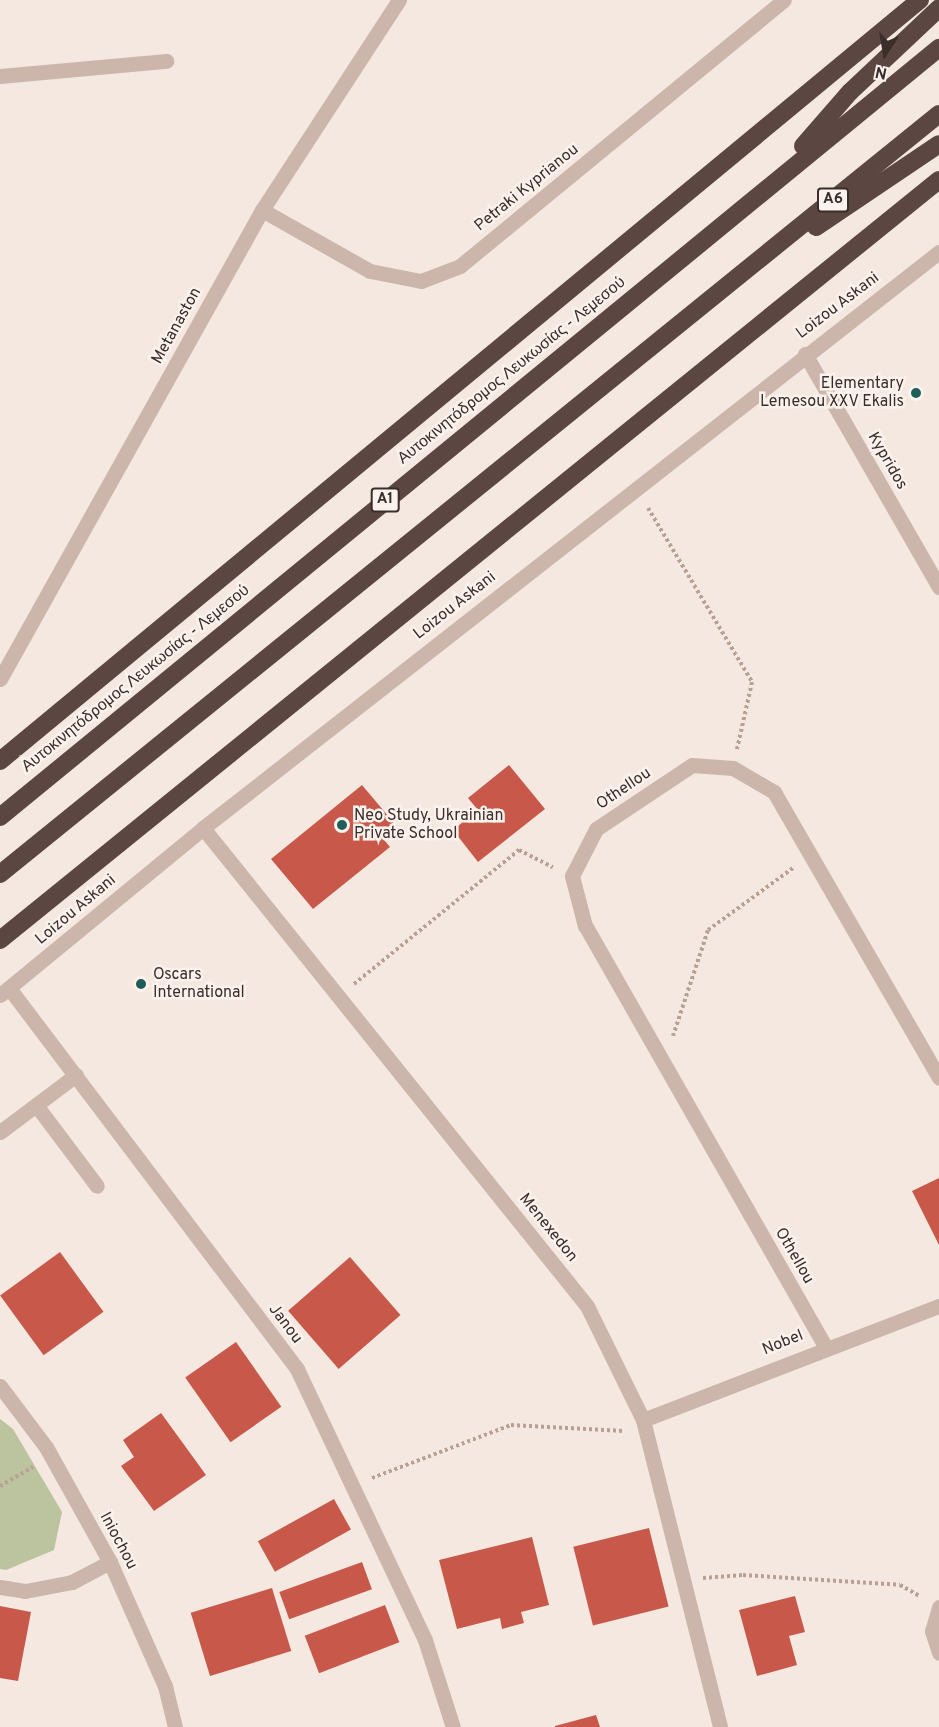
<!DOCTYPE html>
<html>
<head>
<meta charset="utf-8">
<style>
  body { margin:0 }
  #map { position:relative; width:939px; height:1727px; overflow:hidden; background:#f4e8e0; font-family:Overpass,sans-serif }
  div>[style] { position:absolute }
  .green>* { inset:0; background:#bbc39f }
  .building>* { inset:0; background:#c8594a; transform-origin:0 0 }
  .path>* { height:4px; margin-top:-2px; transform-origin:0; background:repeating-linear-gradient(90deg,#b8a095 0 3px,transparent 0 6px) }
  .street>* { height:15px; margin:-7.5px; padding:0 7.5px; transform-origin:7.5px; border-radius:7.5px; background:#ccb6ab }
  .highway>* { height:18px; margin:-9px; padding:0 9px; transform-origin:9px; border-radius:9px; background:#5b4641 }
  .dots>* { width:16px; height:16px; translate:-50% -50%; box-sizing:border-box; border:3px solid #fbf2ed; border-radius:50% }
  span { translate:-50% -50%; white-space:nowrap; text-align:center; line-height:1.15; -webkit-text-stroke:5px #fbf2ed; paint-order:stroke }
  .shield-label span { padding:2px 4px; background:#fbf2ed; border:2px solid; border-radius:4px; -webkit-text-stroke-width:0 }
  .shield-label { font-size:15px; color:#3a2d2a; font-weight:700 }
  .street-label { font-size:16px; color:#3a2d2a }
  .poi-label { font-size:16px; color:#3a2d2a }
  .right { translate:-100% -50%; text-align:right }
  .left { translate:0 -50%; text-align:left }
  .north { position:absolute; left:855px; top:24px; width:60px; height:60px; -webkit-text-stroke:4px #fbf2ed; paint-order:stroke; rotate:192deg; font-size:16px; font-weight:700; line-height:24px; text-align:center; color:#3a2d2a }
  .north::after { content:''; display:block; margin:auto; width:21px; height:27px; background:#3a2d2a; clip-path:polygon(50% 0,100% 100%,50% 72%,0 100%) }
</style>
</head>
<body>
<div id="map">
  <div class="green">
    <div style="clip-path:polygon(0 1419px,13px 1429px,62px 1512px,54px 1550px,6px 1570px,0 1569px)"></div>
  </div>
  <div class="building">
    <div style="clip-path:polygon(509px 765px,545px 809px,478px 862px,453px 830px,478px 810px,468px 798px)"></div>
    <div style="clip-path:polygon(362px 785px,394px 823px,379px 834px,390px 847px,313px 909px,271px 859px)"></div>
    <div style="clip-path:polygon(939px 1178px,939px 1245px,912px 1191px)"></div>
    <div style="left:60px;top:1252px;width:74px;height:74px;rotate:54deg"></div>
    <div style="left:350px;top:1257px;width:77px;height:82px;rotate:49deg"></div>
    <div style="left:236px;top:1342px;width:79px;height:62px;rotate:55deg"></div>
    <div style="clip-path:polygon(161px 1413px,206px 1475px,154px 1511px,121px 1466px,134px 1457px,123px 1440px)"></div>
    <div style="left:334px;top:1499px;width:35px;height:87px;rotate:61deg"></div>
    <div style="left:649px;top:1528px;width:81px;height:78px;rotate:76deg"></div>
    <div style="clip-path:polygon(532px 1537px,549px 1605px,521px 1612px,524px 1623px,502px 1629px,500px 1618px,457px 1629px,439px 1560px)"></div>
    <div style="left:362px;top:1562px;width:29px;height:88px;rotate:70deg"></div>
    <div style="left:272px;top:1588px;width:66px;height:85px;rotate:73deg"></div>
    <div style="clip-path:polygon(795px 1596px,805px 1632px,789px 1636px,797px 1665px,757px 1676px,739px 1610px)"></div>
    <div style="left:385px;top:1605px;width:40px;height:86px;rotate:69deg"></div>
    <div style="clip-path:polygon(0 1606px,31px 1612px,18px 1681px,0 1678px)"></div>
    <div style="clip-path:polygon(596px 1715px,600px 1727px,555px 1727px,555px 1726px)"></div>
  </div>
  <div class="path">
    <div style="left:648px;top:508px;width:203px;rotate:59.1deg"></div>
    <div style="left:752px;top:682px;width:69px;rotate:102.6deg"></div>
    <div style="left:354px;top:984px;width:213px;rotate:-39.1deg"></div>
    <div style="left:519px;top:850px;width:38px;rotate:27deg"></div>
    <div style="left:673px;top:1036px;width:112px;rotate:-71.7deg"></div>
    <div style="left:708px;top:930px;width:105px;rotate:-36.1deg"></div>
    <div style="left:372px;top:1478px;width:149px;rotate:-20.9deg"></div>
    <div style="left:511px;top:1425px;width:113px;rotate:3deg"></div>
    <div style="left:0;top:1486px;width:38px;rotate:-30deg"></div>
    <div style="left:703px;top:1578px;width:40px;rotate:-4.3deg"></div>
    <div style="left:743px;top:1575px;width:157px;rotate:3.6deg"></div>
    <div style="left:900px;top:1585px;width:23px;rotate:29deg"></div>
  </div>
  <div class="street">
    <div style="left:0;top:76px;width:167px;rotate:-5.2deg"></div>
    <div style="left:262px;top:210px;width:124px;rotate:29.5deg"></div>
    <div style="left:370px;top:271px;width:52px;rotate:11.1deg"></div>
    <div style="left:421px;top:281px;width:42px;rotate:-21deg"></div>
    <div style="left:460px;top:266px;width:419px;rotate:-39.4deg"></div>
    <div style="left:805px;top:354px;width:269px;rotate:60.1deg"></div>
    <div style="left:0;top:679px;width:537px;rotate:-60.81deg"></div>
    <div style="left:262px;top:210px;width:251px;rotate:-56.9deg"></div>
    <div style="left:203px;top:828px;width:613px;rotate:51.22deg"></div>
    <div style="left:587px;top:1306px;width:127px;rotate:63.8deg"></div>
    <div style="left:643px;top:1420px;width:317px;rotate:75.9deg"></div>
    <div style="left:9px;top:988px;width:478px;rotate:52.9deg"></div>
    <div style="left:297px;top:1369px;width:300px;rotate:64.7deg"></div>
    <div style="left:425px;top:1640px;width:91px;rotate:72.2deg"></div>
    <div style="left:0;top:995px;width:263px;rotate:-39.4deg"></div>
    <div style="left:203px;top:828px;width:935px;rotate:-38.05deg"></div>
    <div style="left:36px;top:1105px;width:101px;rotate:53deg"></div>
    <div style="left:0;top:1132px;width:95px;rotate:-36.9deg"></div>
    <div style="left:825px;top:1346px;width:484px;rotate:-119.7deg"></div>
    <div style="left:585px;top:926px;width:52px;rotate:-104.6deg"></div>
    <div style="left:572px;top:876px;width:53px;rotate:-62.9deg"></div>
    <div style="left:596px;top:829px;width:115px;rotate:-33.7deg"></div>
    <div style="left:692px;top:765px;width:41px;rotate:4.2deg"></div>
    <div style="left:733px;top:768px;width:48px;rotate:30.3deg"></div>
    <div style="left:774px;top:792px;width:330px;rotate:60deg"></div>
    <div style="left:0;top:1386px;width:76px;rotate:53deg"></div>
    <div style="left:46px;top:1447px;width:132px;rotate:60.9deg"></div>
    <div style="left:110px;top:1562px;width:136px;rotate:66.1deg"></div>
    <div style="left:165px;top:1686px;width:42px;rotate:76.3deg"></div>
    <div style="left:643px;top:1420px;width:317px;rotate:-21.1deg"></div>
    <div style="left:0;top:1587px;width:25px;rotate:9deg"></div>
    <div style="left:25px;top:1591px;width:48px;rotate:-10.8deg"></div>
    <div style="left:72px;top:1582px;width:43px;rotate:-27.8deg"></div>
    <div style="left:939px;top:1607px;width:25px;rotate:106deg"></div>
    <div style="left:932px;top:1631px;width:23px;rotate:72deg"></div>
  </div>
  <div class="highway">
    <div style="left:803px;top:146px;width:72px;rotate:-49deg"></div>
    <div style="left:850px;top:92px;width:122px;rotate:-43.3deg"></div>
    <div style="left:816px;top:227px;width:148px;rotate:-34deg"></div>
    <div style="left:0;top:761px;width:1194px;rotate:-39.6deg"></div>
    <div style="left:0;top:817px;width:1214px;rotate:-39.32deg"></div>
    <div style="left:0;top:874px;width:1208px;rotate:-38.99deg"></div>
    <div style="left:0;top:940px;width:1208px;rotate:-38.99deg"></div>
  </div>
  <div class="dots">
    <div style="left:916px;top:393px;background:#1f5d59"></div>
    <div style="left:342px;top:825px;background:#1f5d59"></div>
    <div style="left:141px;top:984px;background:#1f5d59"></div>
  </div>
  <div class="shield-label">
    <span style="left:833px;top:200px">A6</span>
    <span style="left:385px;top:500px">A1</span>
  </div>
  <div class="street-label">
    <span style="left:527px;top:188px;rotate:-39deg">Petraki Kyprianou</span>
    <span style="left:838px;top:306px;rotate:-37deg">Loizou Askani</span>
    <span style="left:177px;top:326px;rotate:-61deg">Metanaston</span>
    <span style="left:512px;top:371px;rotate:-39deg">Αυτοκινητόδρομος Λευκωσίας - Λεμεσού</span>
    <span style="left:887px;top:461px;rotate:60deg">Kypridos</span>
    <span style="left:455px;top:606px;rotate:-38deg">Loizou Askani</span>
    <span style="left:136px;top:679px;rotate:-39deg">Αυτοκινητόδρομος Λευκωσίας - Λεμεσού</span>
    <span style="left:624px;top:789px;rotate:-34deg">Othellou</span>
    <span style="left:76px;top:910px;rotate:-40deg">Loizou Askani</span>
    <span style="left:548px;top:1228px;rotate:51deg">Menexedon</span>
    <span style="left:794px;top:1256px;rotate:60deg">Othellou</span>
    <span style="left:285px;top:1324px;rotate:53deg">Janou</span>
    <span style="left:783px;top:1343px;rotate:-22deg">Nobel</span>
    <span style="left:118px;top:1541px;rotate:62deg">Iniochou</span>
  </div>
  <div class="poi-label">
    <span class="right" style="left:904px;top:393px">Elementary<br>Lemesou XXV Ekalis</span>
    <span class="left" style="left:354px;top:825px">Neo Study, Ukrainian<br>Private School</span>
    <span class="left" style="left:153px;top:984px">Oscars<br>International</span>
  </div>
  <div class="north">N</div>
</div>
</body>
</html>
